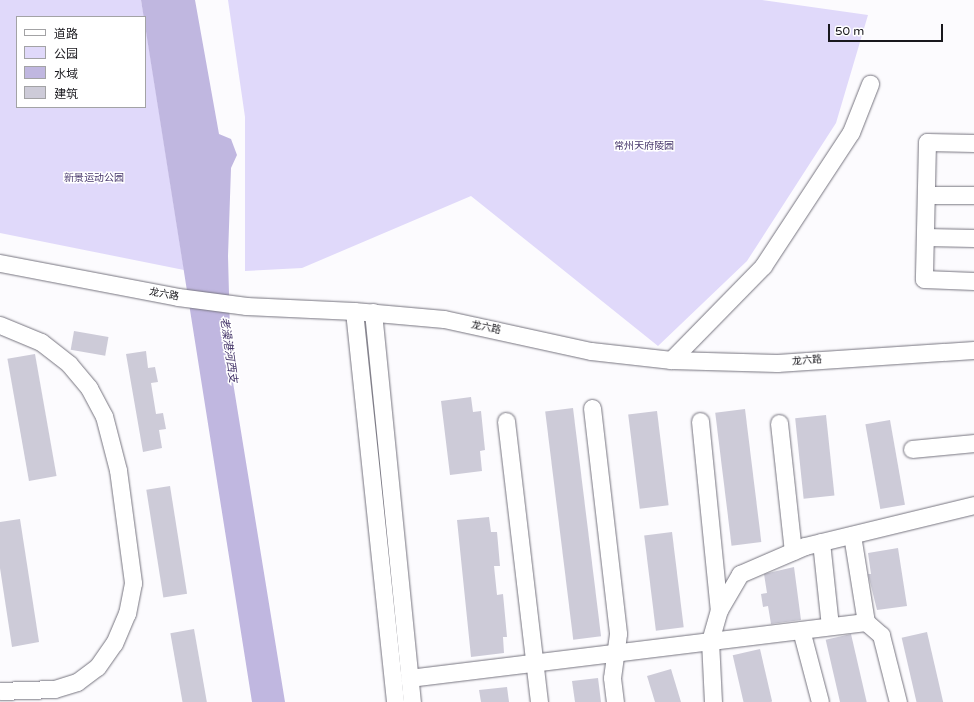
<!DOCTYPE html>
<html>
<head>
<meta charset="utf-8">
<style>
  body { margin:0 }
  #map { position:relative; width:974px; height:702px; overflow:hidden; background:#fcfbfe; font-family:"Varela Round","Noto Sans SC",sans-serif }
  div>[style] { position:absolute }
  .green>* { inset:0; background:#e0d9fa }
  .water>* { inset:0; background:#c0b7e0 }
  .building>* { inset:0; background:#cdcbd8; transform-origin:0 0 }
  .roads { filter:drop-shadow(0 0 1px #76747f) drop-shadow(0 0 1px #76747f) }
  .minor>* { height:17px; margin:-8.5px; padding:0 8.5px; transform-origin:8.5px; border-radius:8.5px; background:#fff }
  span { translate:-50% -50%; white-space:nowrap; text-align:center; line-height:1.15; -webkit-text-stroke:3px #fff; paint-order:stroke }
  .park-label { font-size:10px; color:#48386c }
  .street-label { font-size:10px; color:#19181d }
  .water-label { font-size:11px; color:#433368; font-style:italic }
  .legend { position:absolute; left:16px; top:16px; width:130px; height:92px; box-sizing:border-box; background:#fff; border:1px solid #a3a3a5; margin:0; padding:5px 7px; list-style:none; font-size:12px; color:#19181d }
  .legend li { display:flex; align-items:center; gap:8px; height:20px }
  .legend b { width:20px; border:1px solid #a3a3a5 }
  .scale { position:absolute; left:828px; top:24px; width:115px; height:18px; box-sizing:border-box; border:2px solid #19181d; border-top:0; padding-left:5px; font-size:12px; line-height:14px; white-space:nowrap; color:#19181d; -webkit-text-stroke:3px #fff; paint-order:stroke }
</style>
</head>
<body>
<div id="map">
  <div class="green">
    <div style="clip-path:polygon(0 0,141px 0,144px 17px,17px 17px,17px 107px,145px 107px,145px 23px,184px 270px,0 233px)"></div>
    <div style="clip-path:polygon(228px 0,762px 0,868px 15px,836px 123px,747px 261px,658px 346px,471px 196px,302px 268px,245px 271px,245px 117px)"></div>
  </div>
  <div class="water">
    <div style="clip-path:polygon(141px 0,195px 0,219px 134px,231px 139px,237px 155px,231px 168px,228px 256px,231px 370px,285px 702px,252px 702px)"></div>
  </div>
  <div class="building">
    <div style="left:74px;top:331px;width:35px;height:19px;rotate:10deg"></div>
    <div style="clip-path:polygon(146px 351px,148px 368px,155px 367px,158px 382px,151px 383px,156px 414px,163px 413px,166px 429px,159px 430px,162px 448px,143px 452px,126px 354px)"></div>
    <div style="left:35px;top:354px;width:124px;height:28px;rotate:80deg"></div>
    <div style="clip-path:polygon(471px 397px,473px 412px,481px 411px,485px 450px,480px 451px,482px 471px,450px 475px,441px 401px)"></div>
    <div style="left:573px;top:408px;width:230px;height:28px;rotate:83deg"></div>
    <div style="left:745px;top:409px;width:134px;height:30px;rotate:83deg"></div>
    <div style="left:657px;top:411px;width:95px;height:29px;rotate:83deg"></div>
    <div style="left:826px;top:415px;width:81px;height:31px;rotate:84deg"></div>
    <div style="left:890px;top:420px;width:86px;height:25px;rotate:80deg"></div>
    <div style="left:170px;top:486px;width:109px;height:24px;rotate:81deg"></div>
    <div style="clip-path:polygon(489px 517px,491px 532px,497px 532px,500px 566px,494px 566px,497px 595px,503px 594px,507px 637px,503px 637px,504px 653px,471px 657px,457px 520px)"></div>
    <div style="clip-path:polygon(20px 519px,39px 642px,12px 647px,0 568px,0 522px)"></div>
    <div style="left:672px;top:532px;width:96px;height:28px;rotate:83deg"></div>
    <div style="clip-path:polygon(898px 548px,907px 606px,877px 610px,868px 574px,871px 574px,868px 553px)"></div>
    <div style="clip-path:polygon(794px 567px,801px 620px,771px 624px,768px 606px,763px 607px,761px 594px,767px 593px,764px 574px)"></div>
    <div style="left:194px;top:629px;width:74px;height:24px;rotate:80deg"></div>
    <div style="left:927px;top:632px;width:72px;height:26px;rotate:77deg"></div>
    <div style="left:851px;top:634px;width:70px;height:26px;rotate:77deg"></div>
    <div style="left:760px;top:649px;width:54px;height:28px;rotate:77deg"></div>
    <div style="clip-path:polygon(671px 669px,681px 702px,655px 702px,647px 676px)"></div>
    <div style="clip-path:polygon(598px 678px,601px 702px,575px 702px,572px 681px)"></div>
    <div style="clip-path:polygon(507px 687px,509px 702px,481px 702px,479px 690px)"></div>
  </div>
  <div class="roads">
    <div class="minor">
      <div style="left:974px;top:143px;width:47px;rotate:-178.8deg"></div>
      <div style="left:927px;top:142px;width:137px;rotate:91.3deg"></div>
      <div style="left:924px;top:279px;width:50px;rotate:2.3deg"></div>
      <div style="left:926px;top:195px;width:48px"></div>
      <div style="left:925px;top:237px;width:49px;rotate:1.2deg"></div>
      <div style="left:0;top:263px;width:181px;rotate:10.8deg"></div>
      <div style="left:178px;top:297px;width:69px;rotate:7.5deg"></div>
      <div style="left:246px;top:306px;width:108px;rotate:2.7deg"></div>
      <div style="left:354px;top:311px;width:90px;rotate:5.1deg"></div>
      <div style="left:444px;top:319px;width:150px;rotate:12.3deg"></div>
      <div style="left:591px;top:351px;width:81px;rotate:6.4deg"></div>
      <div style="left:671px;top:360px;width:106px;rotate:1.6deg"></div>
      <div style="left:777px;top:363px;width:197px;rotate:-3.8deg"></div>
      <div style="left:354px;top:311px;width:393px;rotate:84deg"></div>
      <div style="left:373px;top:312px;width:392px;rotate:84.3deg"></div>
      <div style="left:0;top:325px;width:44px;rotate:22.5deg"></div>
      <div style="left:41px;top:342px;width:36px;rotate:38deg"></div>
      <div style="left:69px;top:364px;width:31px;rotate:50deg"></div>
      <div style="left:89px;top:388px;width:32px;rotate:62deg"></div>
      <div style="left:104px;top:416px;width:56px;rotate:75.5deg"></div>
      <div style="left:118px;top:470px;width:114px;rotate:82.4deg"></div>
      <div style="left:133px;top:583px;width:31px;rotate:101deg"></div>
      <div style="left:127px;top:613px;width:33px;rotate:113deg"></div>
      <div style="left:114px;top:643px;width:29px;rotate:125deg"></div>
      <div style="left:97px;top:667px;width:25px;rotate:143deg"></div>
      <div style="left:77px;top:682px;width:24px;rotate:163deg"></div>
      <div style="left:54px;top:689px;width:54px;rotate:177.9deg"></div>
      <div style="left:671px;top:360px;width:132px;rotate:-45.6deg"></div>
      <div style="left:763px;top:266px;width:160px;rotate:-56.7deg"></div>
      <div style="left:851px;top:132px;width:52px;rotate:-68.4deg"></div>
      <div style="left:592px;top:408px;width:227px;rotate:83.4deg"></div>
      <div style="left:618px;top:634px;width:44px;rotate:97.8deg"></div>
      <div style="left:612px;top:678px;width:24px;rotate:83deg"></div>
      <div style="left:506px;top:421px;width:283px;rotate:83.3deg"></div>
      <div style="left:700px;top:421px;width:190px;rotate:84.3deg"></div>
      <div style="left:779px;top:423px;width:129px;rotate:83.8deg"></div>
      <div style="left:912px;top:449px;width:62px;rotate:-5.5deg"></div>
      <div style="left:852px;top:535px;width:88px;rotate:80.9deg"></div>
      <div style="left:821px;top:542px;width:84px;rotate:83.9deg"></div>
      <div style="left:801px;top:630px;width:74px;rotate:75.2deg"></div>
      <div style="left:409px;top:678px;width:460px;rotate:-7deg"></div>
      <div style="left:866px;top:622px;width:20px;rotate:41deg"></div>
      <div style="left:881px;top:635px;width:69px;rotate:75.8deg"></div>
      <div style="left:713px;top:702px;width:61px;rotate:-92.8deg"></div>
      <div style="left:710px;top:641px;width:32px;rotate:-74deg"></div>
      <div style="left:719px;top:610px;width:42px;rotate:-59.7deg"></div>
      <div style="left:740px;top:574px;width:71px;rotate:-23.3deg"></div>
      <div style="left:805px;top:546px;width:174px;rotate:-13.6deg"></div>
    </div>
  </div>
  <div class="park-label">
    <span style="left:644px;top:147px">常州天府陵园</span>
    <span style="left:94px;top:179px">新景运动公园</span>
  </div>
  <div class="street-label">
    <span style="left:164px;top:295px;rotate:10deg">龙六路</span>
    <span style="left:486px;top:328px;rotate:12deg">龙六路</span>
    <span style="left:807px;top:361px;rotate:-4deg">龙六路</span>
  </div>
  <div class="water-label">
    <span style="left:228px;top:350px;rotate:82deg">老澡港河西支</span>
  </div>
  <ul class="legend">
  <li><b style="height:5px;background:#fff"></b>道路</li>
  <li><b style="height:11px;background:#e0d9fa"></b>公园</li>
  <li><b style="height:11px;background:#c0b7e0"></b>水域</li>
  <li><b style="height:11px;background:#cdcbd8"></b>建筑</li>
  </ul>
  <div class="scale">50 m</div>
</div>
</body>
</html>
